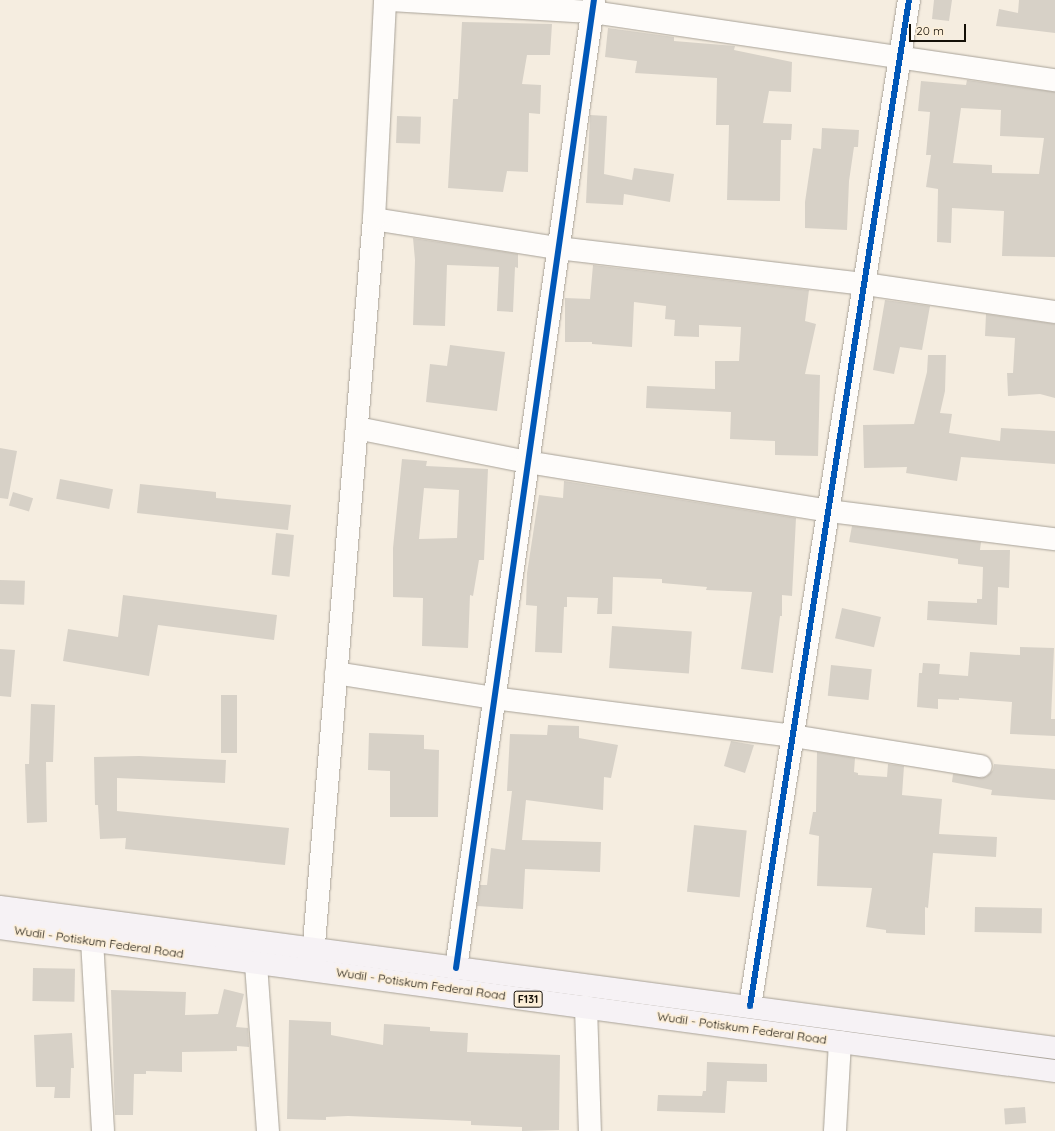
<!DOCTYPE html>
<html>
<head>
<meta charset="utf-8">
<style>
  body { margin:0 }
  #map { position:relative; width:1055px; height:1131px; overflow:hidden; background:#f5ede0; font-family:Quicksand,sans-serif }
  div>[style] { position:absolute }
  .building>* { inset:0; background:#d7d1c7; transform-origin:0 0 }
  .roads { filter:drop-shadow(0 0 1px #a8a298) drop-shadow(0 0 1px #a8a298) }
  .minor>* { height:22px; margin:-11px; padding:0 11px; transform-origin:11px; border-radius:11px; background:#fefcfa }
  .tertiary>* { height:22px; margin:-11px; padding:0 11px; transform-origin:11px; border-radius:11px; background:#fefcfa }
  .primary>* { height:22px; margin:-11px; padding:0 11px; transform-origin:11px; border-radius:11px; background:#f6f2f5 }
  .cycleway>* { height:6px; margin:-3px; padding:0 3px; transform-origin:3px; border-radius:3px; background:#0057b8 }
  span { translate:-50% -50%; white-space:nowrap; text-align:center; line-height:1.15; -webkit-text-stroke:3.5px #fdefd8; paint-order:stroke }
  .shield-label span { padding:1px 3px; background:#fdefd8; border:1px solid; border-radius:3px; -webkit-text-stroke-width:0 }
  .shield-label { font-size:11px; color:#141008; font-weight:700 }
  .street-label { font-size:12px; color:#141008 }
  .scale { position:absolute; left:909px; top:24px; width:57px; height:18px; box-sizing:border-box; border:2px solid #141008; border-top:0; padding-left:5px; font-size:12px; line-height:14px; white-space:nowrap; color:#141008; -webkit-text-stroke:3px #fdefd8; paint-order:stroke }
</style>
</head>
<body>
<div id="map">
  <div class="building">
    <div style="clip-path:polygon(934px 0,952px 0,949px 21px,932px 19px)"></div>
    <div style="clip-path:polygon(1019px 0,1055px 0,1055px 33px,996px 26px,999px 9px,1018px 13px)"></div>
    <div style="clip-path:polygon(462px 22px,552px 24px,550px 55px,527px 55px,522px 84px,541px 85px,540px 114px,529px 113px,528px 172px,507px 171px,503px 192px,448px 188px,453px 99px,458px 99px)"></div>
    <div style="clip-path:polygon(608px 28px,674px 37px,674px 41px,735px 46px,734px 50px,792px 62px,791px 92px,769px 91px,763px 123px,792px 124px,791px 140px,781px 140px,780px 201px,727px 200px,729px 125px,716px 125px,717px 78px,635px 73px,637px 61px,605px 57px)"></div>
    <div style="clip-path:polygon(evenodd,967px 80px,1055px 92px,1055px 257px,1002px 256px,1004px 211px,952px 208px,951px 243px,937px 242px,938px 189px,926px 187px,931px 155px,926px 155px,930px 112px,918px 111px,921px 81px,966px 85px,967px 80px,961px 108px,1001px 110px,1000px 136px,1044px 138px,1039px 174px,992px 173px,992px 165px,953px 163px,961px 108px)"></div>
    <div style="clip-path:polygon(590px 115px,607px 116px,604px 174px,632px 180px,634px 168px,674px 174px,670px 202px,624px 194px,623px 205px,586px 203px)"></div>
    <div style="left:397px;top:116px;width:24px;height:27px;rotate:2deg"></div>
    <div style="clip-path:polygon(822px 128px,859px 130px,858px 147px,854px 147px,849px 181px,847px 230px,805px 228px,805px 202px,813px 148px,821px 149px)"></div>
    <div style="clip-path:polygon(413px 238px,518px 254px,518px 268px,515px 267px,513px 312px,497px 311px,499px 267px,447px 265px,445px 326px,413px 325px,415px 260px)"></div>
    <div style="clip-path:polygon(593px 265px,809px 290px,805px 321px,816px 324px,805px 374px,820px 375px,818px 456px,775px 455px,775px 441px,730px 439px,731px 412px,646px 408px,647px 386px,715px 389px,715px 361px,739px 361px,741px 327px,699px 325px,699px 337px,674px 336px,675px 320px,665px 319px,666px 306px,634px 302px,632px 347px,592px 344px,592px 342px,565px 342px,565px 298px,590px 299px)"></div>
    <div style="clip-path:polygon(885px 300px,930px 306px,922px 350px,900px 347px,894px 374px,873px 370px)"></div>
    <div style="clip-path:polygon(986px 314px,1055px 324px,1055px 398px,1040px 394px,1008px 396px,1007px 373px,1013px 373px,1015px 338px,985px 336px)"></div>
    <div style="clip-path:polygon(450px 345px,505px 352px,497px 411px,426px 402px,430px 364px,447px 366px)"></div>
    <div style="clip-path:polygon(928px 355px,946px 355px,945px 391px,940px 413px,952px 414px,949px 433px,1000px 441px,1001px 428px,1055px 431px,1055px 464px,961px 457px,957px 481px,906px 473px,907px 467px,864px 468px,863px 425px,914px 424px,927px 372px)"></div>
    <div style="clip-path:polygon(0 448px,17px 451px,8px 499px,0 498px)"></div>
    <div style="clip-path:polygon(evenodd,402px 459px,427px 461px,426px 466px,488px 469px,484px 560px,479px 560px,473px 596px,470px 595px,468px 648px,422px 646px,423px 598px,393px 597px,393px 548px,402px 459px,424px 488px,459px 490px,457px 538px,419px 539px,424px 488px)"></div>
    <div style="left:60px;top:479px;width:54px;height:20px;rotate:11deg"></div>
    <div style="clip-path:polygon(564px 481px,796px 518px,792px 596px,782px 595px,782px 616px,780px 616px,773px 673px,741px 669px,752px 592px,706px 590px,707px 587px,662px 583px,662px 579px,613px 577px,612px 614px,597px 614px,598px 598px,567px 597px,567px 607px,564px 607px,562px 653px,535px 652px,537px 606px,526px 605px,527px 573px,539px 495px,563px 498px)"></div>
    <div style="clip-path:polygon(140px 484px,216px 492px,216px 498px,291px 505px,288px 530px,137px 513px)"></div>
    <div style="left:13px;top:492px;width:21px;height:14px;rotate:17deg"></div>
    <div style="clip-path:polygon(852px 526px,981px 542px,980px 550px,1010px 550px,1009px 588px,998px 587px,997px 625px,927px 620px,928px 601px,977px 603px,977px 599px,982px 599px,983px 567px,958px 564px,958px 559px,849px 542px)"></div>
    <div style="left:276px;top:533px;width:18px;height:42px;rotate:6deg"></div>
    <div style="left:0;top:580px;width:25px;height:24px;rotate:2deg"></div>
    <div style="clip-path:polygon(123px 595px,277px 615px,274px 640px,158px 625px,149px 676px,63px 661px,68px 629px,118px 637px)"></div>
    <div style="left:842px;top:608px;width:40px;height:31px;rotate:13deg"></div>
    <div style="left:612px;top:626px;width:80px;height:42px;rotate:4deg"></div>
    <div style="clip-path:polygon(1020px 647px,1054px 648px,1051px 719px,1055px 719px,1055px 736px,1010px 734px,1012px 702px,959px 698px,959px 700px,938px 699px,938px 709px,917px 707px,919px 673px,922px 673px,923px 663px,940px 664px,939px 674px,968px 676px,970px 652px,1020px 655px)"></div>
    <div style="clip-path:polygon(0 649px,15px 650px,11px 697px,0 696px)"></div>
    <div style="left:831px;top:665px;width:41px;height:31px;rotate:6deg"></div>
    <div style="left:221px;top:695px;width:16px;height:58px"></div>
    <div style="clip-path:polygon(31px 704px,55px 705px,53px 762px,46px 762px,47px 822px,27px 823px,25px 764px,29px 764px)"></div>
    <div style="clip-path:polygon(548px 725px,579px 726px,579px 738px,618px 745px,611px 778px,604px 777px,603px 810px,526px 800px,522px 840px,601px 842px,600px 872px,525px 869px,523px 909px,477px 906px,480px 885px,487px 885px,491px 848px,505px 850px,512px 791px,507px 791px,510px 734px,547px 735px)"></div>
    <div style="clip-path:polygon(369px 733px,424px 735px,424px 749px,439px 750px,438px 817px,390px 817px,390px 771px,368px 770px)"></div>
    <div style="clip-path:polygon(731px 741px,754px 745px,745px 773px,724px 766px)"></div>
    <div style="clip-path:polygon(817px 752px,855px 758px,854px 772px,858px 773px,858px 775px,887px 777px,888px 764px,904px 766px,902px 795px,942px 799px,939px 834px,997px 837px,996px 857px,933px 853px,928px 908px,925px 907px,925px 935px,886px 933px,886px 930px,866px 927px,872px 888px,817px 886px,819px 836px,809px 834px,813px 812px,816px 812px)"></div>
    <div style="clip-path:polygon(139px 756px,226px 760px,225px 783px,117px 778px,117px 811px,289px 828px,285px 865px,125px 849px,126px 838px,100px 839px,98px 805px,95px 805px,94px 757px)"></div>
    <div style="clip-path:polygon(994px 764px,1055px 769px,1055px 800px,991px 795px,992px 790px,952px 782px,953px 774px,986px 777px,993px 770px)"></div>
    <div style="left:694px;top:825px;width:53px;height:67px;rotate:6deg"></div>
    <div style="left:975px;top:907px;width:67px;height:25px;rotate:1deg"></div>
    <div style="left:33px;top:968px;width:42px;height:33px;rotate:1deg"></div>
    <div style="clip-path:polygon(224px 989px,244px 994px,236px 1027px,248px 1028px,249px 1047px,237px 1046px,237px 1051px,182px 1052px,182px 1072px,146px 1071px,146px 1074px,134px 1074px,133px 1115px,115px 1115px,111px 990px,186px 992px,185px 1015px,218px 1014px)"></div>
    <div style="clip-path:polygon(289px 1020px,331px 1022px,331px 1035px,383px 1045px,384px 1024px,430px 1027px,430px 1031px,468px 1033px,467px 1052px,560px 1055px,559px 1130px,522px 1131px,522px 1127px,471px 1125px,471px 1121px,348px 1116px,326px 1117px,326px 1120px,287px 1119px)"></div>
    <div style="clip-path:polygon(72px 1033px,74px 1068px,71px 1068px,70px 1098px,54px 1098px,55px 1087px,36px 1087px,34px 1035px)"></div>
    <div style="clip-path:polygon(707px 1062px,767px 1064px,767px 1082px,727px 1081px,725px 1113px,657px 1111px,658px 1095px,702px 1096px,703px 1091px,706px 1091px)"></div>
    <div style="left:1025px;top:1107px;width:16px;height:21px;rotate:86deg"></div>
  </div>
  <div class="roads">
    <div class="minor">
      <div style="left:389px;top:0;width:203px;rotate:3.4deg"></div>
      <div style="left:592px;top:12px;width:468px;rotate:8.4deg"></div>
      <div style="left:374px;top:219px;width:186px;rotate:9deg"></div>
      <div style="left:558px;top:248px;width:309px;rotate:6.7deg"></div>
      <div style="left:865px;top:284px;width:192px;rotate:8.4deg"></div>
      <div style="left:357px;top:428px;width:173px;rotate:11.3deg"></div>
      <div style="left:527px;top:462px;width:306px;rotate:9.2deg"></div>
      <div style="left:829px;top:511px;width:228px;rotate:7.1deg"></div>
      <div style="left:336px;top:673px;width:159px;rotate:9deg"></div>
      <div style="left:493px;top:698px;width:302px;rotate:7.2deg"></div>
      <div style="left:793px;top:736px;width:190px;rotate:9.1deg"></div>
      <div style="left:92px;top:940px;width:191px;rotate:86.7deg"></div>
      <div style="left:256px;top:964px;width:167px;rotate:85.9deg"></div>
      <div style="left:312px;top:968px;width:752px;rotate:-85.27deg"></div>
      <div style="left:374px;top:219px;width:219px;rotate:-87.1deg"></div>
      <div style="left:456px;top:968px;width:978px;rotate:-81.89deg"></div>
      <div style="left:750px;top:1006px;width:1018px;rotate:-81.02deg"></div>
      <div style="left:586px;top:1007px;width:124px;rotate:88.2deg"></div>
    </div>
    <div class="tertiary">
      <div style="left:835px;top:1131px;width:89px;rotate:-86.8deg"></div>
    </div>
    <div class="primary">
      <div style="left:0;top:907px;width:1064px;rotate:7.61deg"></div>
      <div style="left:0;top:928px;width:1065px;rotate:7.72deg"></div>
    </div>
  </div>
  <div class="cycleway">
    <div style="left:456px;top:968px;width:978px;rotate:-81.89deg"></div>
    <div style="left:750px;top:1006px;width:1018px;rotate:-81.02deg"></div>
  </div>
  <div class="shield-label">
    <span style="left:528px;top:999px">F131</span>
  </div>
  <div class="street-label">
    <span style="left:99px;top:942px;rotate:8deg">Wudil - Potiskum Federal Road</span>
    <span style="left:421px;top:984px;rotate:8deg">Wudil - Potiskum Federal Road</span>
    <span style="left:742px;top:1028px;rotate:8deg">Wudil - Potiskum Federal Road</span>
  </div>
  <div class="scale">20 m</div>
</div>
</body>
</html>
